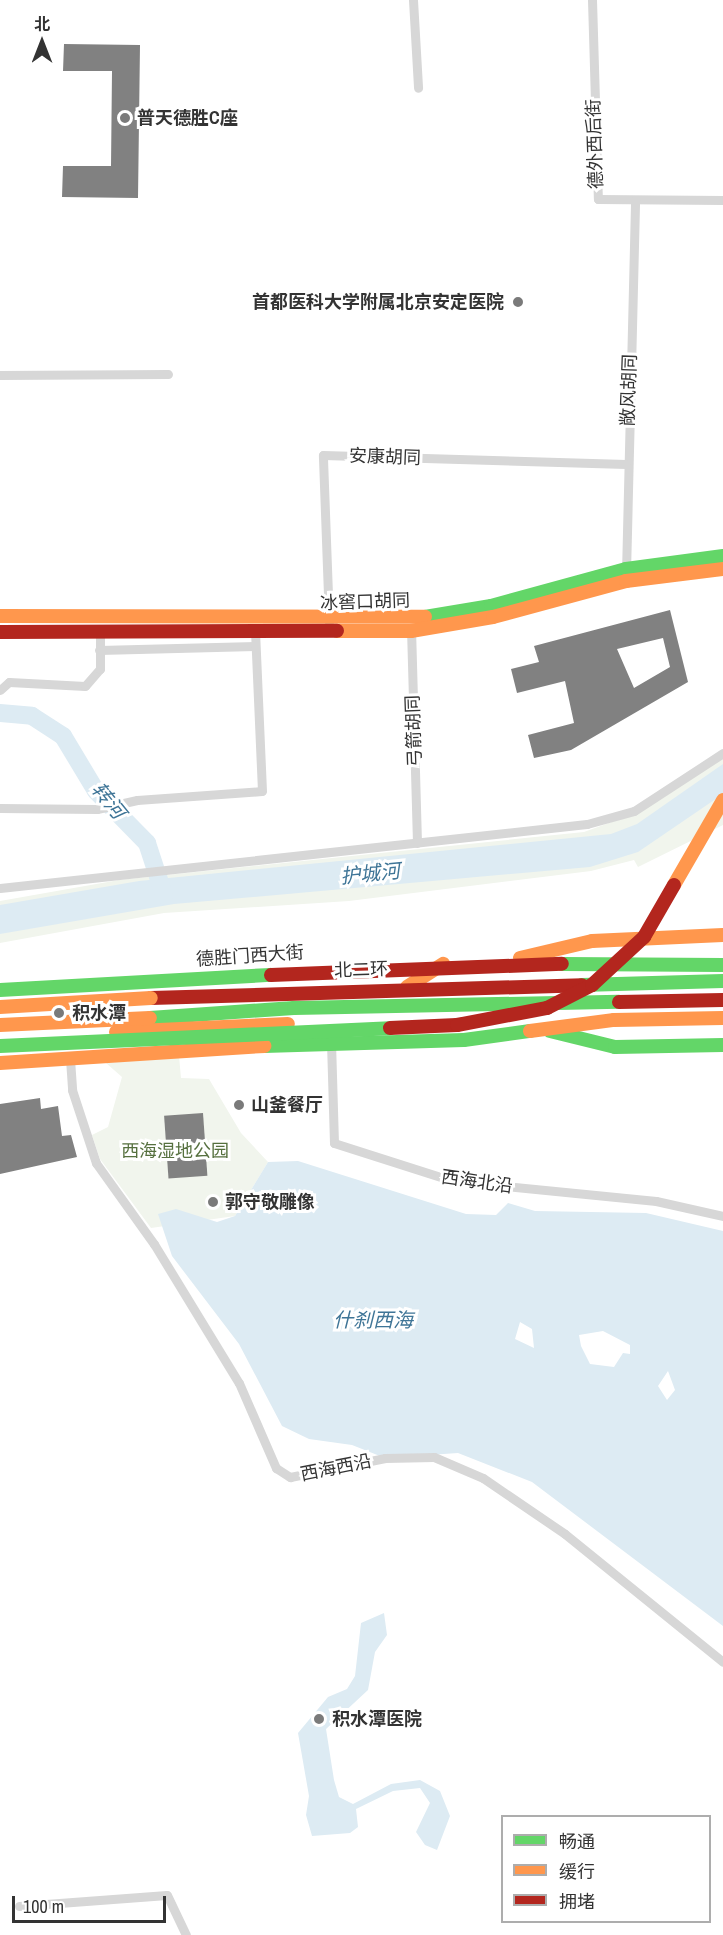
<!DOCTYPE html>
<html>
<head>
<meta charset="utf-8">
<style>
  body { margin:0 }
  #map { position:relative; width:723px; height:1935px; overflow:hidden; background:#fff; font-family:"Archivo Narrow","Noto Sans SC",sans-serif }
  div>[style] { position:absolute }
  .green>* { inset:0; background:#f1f5ed }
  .water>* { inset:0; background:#ddebf3 }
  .river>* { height:18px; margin:-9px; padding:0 9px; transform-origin:9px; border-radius:9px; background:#ddebf3 }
  .building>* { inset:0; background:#818181; transform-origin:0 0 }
  .street>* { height:9px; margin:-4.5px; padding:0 4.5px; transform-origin:4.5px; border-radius:4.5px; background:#d7d7d7 }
  .fast>* { height:14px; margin:-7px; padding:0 7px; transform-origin:7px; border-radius:7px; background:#63d668 }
  .slow>* { height:14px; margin:-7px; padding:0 7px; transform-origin:7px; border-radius:7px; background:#ff974d }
  .jam>* { height:14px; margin:-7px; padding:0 7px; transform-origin:7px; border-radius:7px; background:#b3261e }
  .fast-bridge>* { height:14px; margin:-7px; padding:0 7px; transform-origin:7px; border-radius:7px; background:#63d668 }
  .slow-bridge>* { height:14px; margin:-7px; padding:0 7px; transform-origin:7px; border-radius:7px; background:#ff974d }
  .jam-bridge>* { height:14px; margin:-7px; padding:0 7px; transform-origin:7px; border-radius:7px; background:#b3261e }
  .dots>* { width:16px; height:16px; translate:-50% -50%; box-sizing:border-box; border:3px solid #fff; border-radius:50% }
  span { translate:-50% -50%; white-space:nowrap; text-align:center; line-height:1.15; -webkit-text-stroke:6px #fff; paint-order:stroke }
  .poi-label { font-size:18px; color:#333; font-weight:700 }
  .left { translate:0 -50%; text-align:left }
  .right { translate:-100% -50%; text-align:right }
  .street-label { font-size:18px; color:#333 }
  .park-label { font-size:18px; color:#56703f }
  .water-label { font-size:20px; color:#3f7597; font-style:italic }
  .legend { position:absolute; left:501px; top:1815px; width:210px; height:108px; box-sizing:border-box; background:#fff; border:2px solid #adadad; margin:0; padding:8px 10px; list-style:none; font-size:18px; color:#333 }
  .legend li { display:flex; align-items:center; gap:12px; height:30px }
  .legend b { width:30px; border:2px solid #adadad }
  .north { position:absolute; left:12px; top:12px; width:60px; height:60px; -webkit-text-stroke:4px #fff; paint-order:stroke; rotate:0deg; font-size:16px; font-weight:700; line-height:24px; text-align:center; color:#333 }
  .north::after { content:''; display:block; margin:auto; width:21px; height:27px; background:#333; clip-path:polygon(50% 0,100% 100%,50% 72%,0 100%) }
  .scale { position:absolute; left:12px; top:1896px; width:154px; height:27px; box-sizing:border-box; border:3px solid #333; border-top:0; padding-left:8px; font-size:18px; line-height:21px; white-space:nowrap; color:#333; -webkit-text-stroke:4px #fff; paint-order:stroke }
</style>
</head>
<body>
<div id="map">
  <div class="green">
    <div style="clip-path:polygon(723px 757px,723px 825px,638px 867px,634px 860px,591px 871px,349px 901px,164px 913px,0 943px,0 901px,119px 880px,584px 832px,642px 811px)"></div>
    <div style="clip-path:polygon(179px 1056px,181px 1078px,209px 1079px,241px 1133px,268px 1162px,235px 1216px,151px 1228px,100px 1159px,92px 1135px,108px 1127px,122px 1077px,106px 1063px)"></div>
  </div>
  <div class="water">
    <div style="clip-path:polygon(723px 764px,723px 794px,638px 852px,590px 867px,174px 904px,0 934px,0 905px,139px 881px,611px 834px,637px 824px)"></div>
    <div style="clip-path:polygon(evenodd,298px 1161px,466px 1214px,496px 1215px,508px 1203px,535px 1211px,646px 1213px,723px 1231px,723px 1626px,532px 1482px,458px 1453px,385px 1458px,352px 1445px,309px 1439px,282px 1426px,239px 1344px,172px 1256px,158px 1214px,176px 1209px,217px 1222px,235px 1216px,268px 1162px,298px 1161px,520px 1322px,532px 1329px,534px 1348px,515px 1339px,520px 1322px,298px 1161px,603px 1331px,630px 1345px,630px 1354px,623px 1353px,614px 1367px,590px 1364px,581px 1346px,579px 1335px,603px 1331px,298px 1161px,668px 1371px,675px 1390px,667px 1400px,658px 1386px,668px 1371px)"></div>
    <div style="clip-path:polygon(384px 1613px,387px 1635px,375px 1652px,368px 1690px,326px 1729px,334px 1780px,339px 1797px,353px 1804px,391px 1784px,420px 1780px,440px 1791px,450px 1816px,437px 1850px,425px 1845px,416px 1832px,430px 1803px,420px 1788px,393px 1791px,356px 1809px,358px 1827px,350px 1833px,312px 1836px,306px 1815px,309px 1796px,298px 1733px,328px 1697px,347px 1689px,355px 1676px,361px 1623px)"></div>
  </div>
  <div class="river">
    <div style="left:0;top:713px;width:32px;rotate:5deg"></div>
    <div style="left:32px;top:716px;width:37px;rotate:33deg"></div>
    <div style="left:63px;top:736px;width:64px;rotate:59deg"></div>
    <div style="left:96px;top:791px;width:73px;rotate:45.6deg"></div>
    <div style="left:147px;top:843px;width:55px;rotate:71.9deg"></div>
  </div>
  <div class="building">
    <div style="clip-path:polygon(64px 44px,140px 45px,138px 198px,62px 197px,63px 166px,111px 166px,112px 71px,63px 71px)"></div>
    <div style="clip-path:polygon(evenodd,670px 610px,688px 682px,571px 750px,534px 758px,528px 735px,574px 723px,565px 681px,517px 693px,511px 669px,539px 662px,534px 646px,670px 610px,663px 638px,670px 667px,634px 688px,617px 649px,663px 638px)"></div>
    <div style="clip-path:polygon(40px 1098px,41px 1109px,58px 1106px,62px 1136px,71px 1135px,77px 1157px,0 1174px,0 1104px)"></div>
    <div style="left:203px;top:1113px;width:63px;height:39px;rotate:86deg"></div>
  </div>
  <div class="street">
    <div style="left:413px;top:0;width:88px;rotate:86.7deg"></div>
    <div style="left:592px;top:0;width:199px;rotate:88.3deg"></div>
    <div style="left:598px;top:199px;width:125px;rotate:0.5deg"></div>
    <div style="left:0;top:375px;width:168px;rotate:-0.3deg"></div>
    <div style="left:626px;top:573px;width:373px;rotate:-88.6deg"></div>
    <div style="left:329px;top:622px;width:167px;rotate:-92.1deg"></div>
    <div style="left:323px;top:455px;width:303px;rotate:1.7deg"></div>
    <div style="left:411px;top:628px;width:215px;rotate:88.4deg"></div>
    <div style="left:99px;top:650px;width:156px;rotate:-1.5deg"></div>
    <div style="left:0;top:690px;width:12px;rotate:-42deg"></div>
    <div style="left:9px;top:682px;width:76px;rotate:3deg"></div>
    <div style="left:85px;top:686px;width:23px;rotate:-49deg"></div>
    <div style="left:100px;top:669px;width:36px;rotate:-90deg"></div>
    <div style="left:0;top:808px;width:97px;rotate:0.6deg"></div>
    <div style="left:97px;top:809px;width:41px;rotate:-12.7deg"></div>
    <div style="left:137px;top:800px;width:125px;rotate:-4.1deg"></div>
    <div style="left:262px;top:791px;width:158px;rotate:-92.5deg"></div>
    <div style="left:0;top:888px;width:590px;rotate:-6.22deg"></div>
    <div style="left:587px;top:824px;width:49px;rotate:-15.5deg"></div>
    <div style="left:634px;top:811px;width:106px;rotate:-33.1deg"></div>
    <div style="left:331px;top:1042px;width:101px;rotate:88.3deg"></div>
    <div style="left:334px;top:1143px;width:125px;rotate:17.7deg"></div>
    <div style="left:453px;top:1181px;width:204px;rotate:5.6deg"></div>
    <div style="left:656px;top:1201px;width:69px;rotate:12.6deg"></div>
    <div style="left:70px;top:1059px;width:31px;rotate:86deg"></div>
    <div style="left:72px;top:1090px;width:77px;rotate:71.8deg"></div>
    <div style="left:96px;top:1163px;width:100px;rotate:54.4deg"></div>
    <div style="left:154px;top:1244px;width:163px;rotate:58.6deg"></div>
    <div style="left:239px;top:1383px;width:93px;rotate:66.5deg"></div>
    <div style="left:276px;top:1468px;width:17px;rotate:33deg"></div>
    <div style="left:290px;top:1477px;width:97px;rotate:-11.3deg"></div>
    <div style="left:385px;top:1458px;width:49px;rotate:-1.2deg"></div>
    <div style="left:434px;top:1457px;width:53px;rotate:23.2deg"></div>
    <div style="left:483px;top:1478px;width:99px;rotate:34.3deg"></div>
    <div style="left:565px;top:1534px;width:203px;rotate:39deg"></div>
    <div style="left:19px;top:1906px;width:148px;rotate:-4.3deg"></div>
    <div style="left:167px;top:1895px;width:44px;rotate:64.6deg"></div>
  </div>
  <div class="fast">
    <div style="left:425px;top:617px;width:67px;rotate:-9.5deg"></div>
    <div style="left:491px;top:606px;width:140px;rotate:-15.3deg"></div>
    <div style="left:626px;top:569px;width:98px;rotate:-7.6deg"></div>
    <div style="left:562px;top:964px;width:161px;rotate:0.4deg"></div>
    <div style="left:582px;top:985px;width:141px;rotate:-1.6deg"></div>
    <div style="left:0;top:990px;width:271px;rotate:-3.2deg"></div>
    <div style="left:150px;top:1018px;width:144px;rotate:-4deg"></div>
    <div style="left:294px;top:1008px;width:325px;rotate:-1.1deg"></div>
    <div style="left:550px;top:1031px;width:67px;rotate:13.8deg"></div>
    <div style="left:615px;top:1047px;width:108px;rotate:-1.1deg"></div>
    <div style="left:264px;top:1046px;width:200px;rotate:-1.7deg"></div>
    <div style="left:464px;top:1040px;width:67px;rotate:-7.8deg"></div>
  </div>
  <div class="slow">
    <div style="left:0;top:616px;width:425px;rotate:0.1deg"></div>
    <div style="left:337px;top:631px;width:74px"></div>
    <div style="left:411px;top:631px;width:83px;rotate:-9.7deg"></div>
    <div style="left:493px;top:617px;width:138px;rotate:-15.1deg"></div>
    <div style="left:626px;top:581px;width:98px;rotate:-7.1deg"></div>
    <div style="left:520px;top:958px;width:74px;rotate:-13.3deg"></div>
    <div style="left:592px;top:941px;width:131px;rotate:-2.6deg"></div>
    <div style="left:407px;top:987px;width:43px;rotate:-32.6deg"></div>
    <div style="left:530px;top:1031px;width:85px;rotate:-7.5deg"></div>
    <div style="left:614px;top:1020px;width:109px;rotate:-1.1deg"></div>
    <div style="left:116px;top:1032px;width:172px;rotate:-2.7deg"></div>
    <div style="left:0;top:1063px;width:265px;rotate:-3.7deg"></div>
  </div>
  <div class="jam">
    <div style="left:0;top:632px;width:337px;rotate:-0.2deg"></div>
    <div style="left:271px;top:975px;width:291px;rotate:-2.2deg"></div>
    <div style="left:151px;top:998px;width:431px;rotate:-1.7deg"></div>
    <div style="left:619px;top:1002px;width:104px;rotate:-1.1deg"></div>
  </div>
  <div class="fast-bridge">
    <div style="left:0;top:1046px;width:390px;rotate:-2.6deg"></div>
  </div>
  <div class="slow-bridge">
    <div style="left:674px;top:885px;width:98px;rotate:-60deg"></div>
    <div style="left:0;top:1007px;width:151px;rotate:-3.4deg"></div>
    <div style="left:0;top:1025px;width:150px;rotate:-2.7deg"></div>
  </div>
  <div class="jam-bridge">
    <div style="left:390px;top:1028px;width:67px;rotate:-2.6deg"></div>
    <div style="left:457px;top:1025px;width:92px;rotate:-10.7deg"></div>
    <div style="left:547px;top:1008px;width:51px;rotate:-27.1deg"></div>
    <div style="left:592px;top:985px;width:71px;rotate:-42.7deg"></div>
    <div style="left:644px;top:937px;width:60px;rotate:-60deg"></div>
  </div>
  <div class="dots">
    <div style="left:125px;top:118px;background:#7a7a7a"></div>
    <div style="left:518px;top:302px;background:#7a7a7a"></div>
    <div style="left:59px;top:1013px;background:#7a7a7a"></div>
    <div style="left:239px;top:1105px;background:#7a7a7a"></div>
    <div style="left:213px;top:1202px;background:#7a7a7a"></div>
    <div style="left:319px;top:1719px;background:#7a7a7a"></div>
  </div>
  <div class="poi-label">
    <span class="left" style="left:137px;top:118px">普天德胜C座</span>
    <span class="right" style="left:504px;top:302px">首都医科大学附属北京安定医院</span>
    <span class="left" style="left:72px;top:1013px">积水潭</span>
    <span class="left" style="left:251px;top:1105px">山釜餐厅</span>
    <span class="left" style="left:225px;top:1202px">郭守敬雕像</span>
    <span class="left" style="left:332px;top:1719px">积水潭医院</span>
  </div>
  <div class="street-label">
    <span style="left:595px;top:144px;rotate:-92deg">德外西后街</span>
    <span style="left:629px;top:390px;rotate:-88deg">敞风胡同</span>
    <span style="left:385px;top:457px;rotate:2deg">安康胡同</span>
    <span style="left:365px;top:602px;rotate:-2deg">冰窖口胡同</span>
    <span style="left:414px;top:731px;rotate:-92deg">弓箭胡同</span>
    <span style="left:250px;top:956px;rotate:-4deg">德胜门西大街</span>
    <span style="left:361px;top:970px;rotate:-2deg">北二环</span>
    <span style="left:477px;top:1182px;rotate:8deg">西海北沿</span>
    <span style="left:336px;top:1468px;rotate:-11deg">西海西沿</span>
  </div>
  <div class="park-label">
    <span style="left:175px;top:1151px">西海湿地公园</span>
  </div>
  <div class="water-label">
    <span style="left:109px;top:800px;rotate:51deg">转河</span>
    <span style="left:370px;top:873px;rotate:-6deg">护城河</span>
    <span style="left:373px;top:1319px">什刹西海</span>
  </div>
  <ul class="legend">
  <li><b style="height:8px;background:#63d668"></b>畅通</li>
  <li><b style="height:8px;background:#ff974d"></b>缓行</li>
  <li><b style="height:8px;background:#b3261e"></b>拥堵</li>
  </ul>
  <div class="north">北</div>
  <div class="scale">100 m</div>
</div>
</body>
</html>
